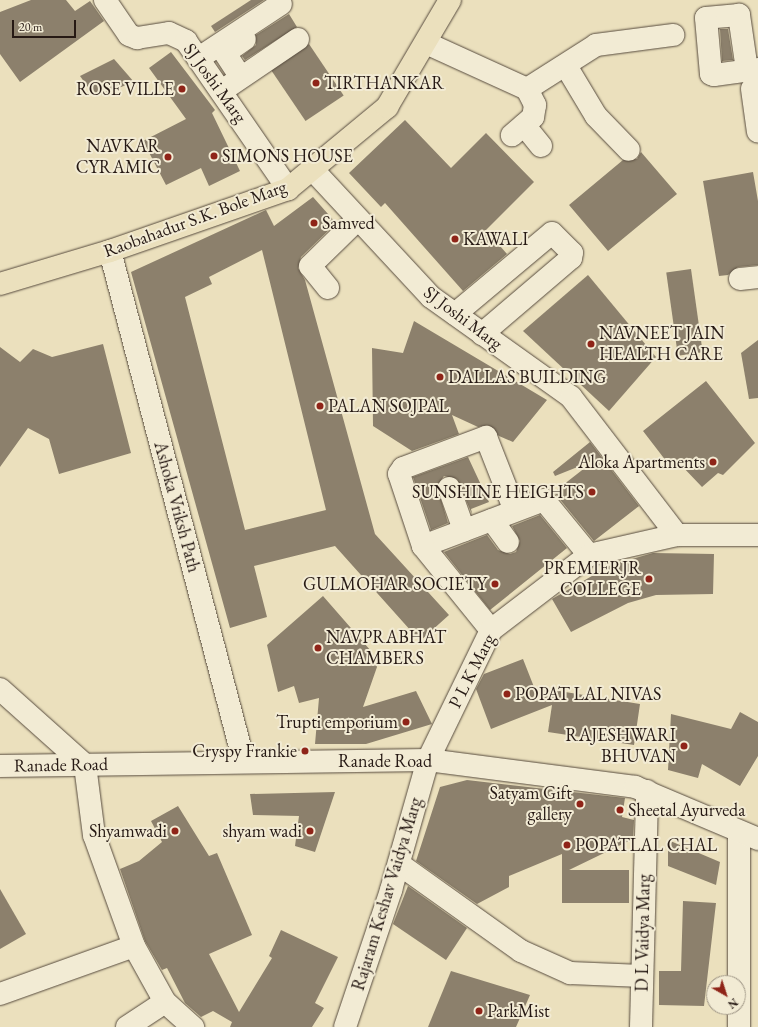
<!DOCTYPE html>
<html>
<head>
<meta charset="utf-8">
<style>
  body { margin:0 }
  #map { position:relative; width:758px; height:1027px; overflow:hidden; background:#ebe0bd; font-family:"EB Garamond",serif }
  div>[style] { position:absolute }
  .building>* { inset:0; background:#8c806c; transform-origin:0 0 }
  .roads { filter:drop-shadow(0 0 1px #574b3e) drop-shadow(0 0 1px #574b3e) }
  .street>* { height:22px; margin:-11px; padding:0 11px; transform-origin:11px; border-radius:11px; background:#f2ebd4 }
  .secondary>* { height:22px; margin:-11px; padding:0 11px; transform-origin:11px; border-radius:11px; background:#f2ebd4 }
  .primary>* { height:22px; margin:-11px; padding:0 11px; transform-origin:11px; border-radius:11px; background:#ebe0bd }
  .dots>* { width:11px; height:11px; translate:-50% -50%; box-sizing:border-box; border:2px solid #f2ebd4; border-radius:50% }
  span { translate:-50% -50%; white-space:nowrap; text-align:center; line-height:1.15; -webkit-text-stroke:4px #f2ebd4; paint-order:stroke }
  .street-label { font-size:18px; color:#261914 }
  .poi-label { font-size:18px; color:#261914 }
  .left { translate:0 -50%; text-align:left }
  .right { translate:-100% -50%; text-align:right }
  .north { position:absolute; left:706px; top:975px; width:40px; height:40px; box-sizing:border-box; background:#f2ebd4; border:1px solid #a09787; border-radius:50%; rotate:141deg; font-size:11px; font-weight:700; line-height:16px; text-align:center; color:#261914 }
  .north::after { content:''; display:block; margin:auto; width:14px; height:18px; background:#8f2418; clip-path:polygon(50% 0,100% 100%,50% 72%,0 100%) }
  .scale { position:absolute; left:12px; top:20px; width:64px; height:18px; box-sizing:border-box; border:2px solid #261914; border-top:0; padding-left:5px; font-size:12px; line-height:14px; white-space:nowrap; color:#261914; -webkit-text-stroke:3px #f2ebd4; paint-order:stroke }
</style>
</head>
<body>
<div id="map">
  <div class="building">
    <div style="clip-path:polygon(31px 0,66px 0,75px 11px,90px 1px,104px 21px,20px 82px,0 54px,0 12px)"></div>
    <div style="clip-path:polygon(251px 0,264px 0,215px 32px,211px 26px)"></div>
    <div style="clip-path:polygon(289px 14px,297px 27px,245px 60px,242px 56px,256px 45px,256px 35px)"></div>
    <div style="clip-path:polygon(720px 29px,728px 29px,733px 60px,722px 61px)"></div>
    <div style="left:309px;top:44px;width:62px;height:46px;rotate:56deg"></div>
    <div style="clip-path:polygon(171px 52px,215px 110px,212px 113px,240px 171px,209px 186px,201px 168px,166px 185px,143px 141px,186px 119px,149px 68px)"></div>
    <div style="clip-path:polygon(114px 59px,134px 82px,95px 97px,80px 76px)"></div>
    <div style="clip-path:polygon(405px 120px,451px 168px,486px 133px,534px 182px,486px 230px,507px 254px,463px 291px,385px 203px,381px 207px,349px 173px)"></div>
    <div style="clip-path:polygon(641px 152px,677px 194px,608px 251px,569px 205px,623px 160px,637px 159px)"></div>
    <div style="clip-path:polygon(753px 172px,758px 201px,758px 265px,738px 267px,728px 275px,719px 276px,703px 181px)"></div>
    <div style="clip-path:polygon(evenodd,313px 197px,336px 223px,301px 257px,298px 268px,305px 280px,375px 534px,449px 615px,420px 641px,335px 546px,254px 566px,267px 617px,230px 628px,131px 272px,266px 210px,274px 226px,313px 197px,262px 250px,326px 510px,245px 530px,185px 297px,212px 284px,209px 277px,262px 250px)"></div>
    <div style="left:691px;top:269px;width:84px;height:25px;rotate:82deg"></div>
    <div style="clip-path:polygon(588px 275px,656px 357px,609px 411px,523px 331px)"></div>
    <div style="clip-path:polygon(414px 321px,547px 400px,513px 442px,499px 436px,488px 425px,478px 427px,452px 415px,459px 434px,412px 451px,373px 426px,372px 348px,403px 353px)"></div>
    <div style="clip-path:polygon(758px 340px,758px 398px,749px 399px,741px 353px)"></div>
    <div style="clip-path:polygon(103px 344px,131px 453px,59px 474px,49px 439px,28px 428px,0 467px,0 347px,20px 362px,33px 349px,52px 357px)"></div>
    <div style="clip-path:polygon(706px 381px,755px 443px,723px 475px,718px 473px,702px 487px,680px 464px,673px 470px,643px 431px)"></div>
    <div style="clip-path:polygon(590px 442px,639px 506px,594px 541px,554px 492px,595px 460px,555px 476px,553px 472px)"></div>
    <div style="clip-path:polygon(468px 457px,489px 502px,471px 509px,472px 514px,457px 479px,444px 476px,437px 486px,448px 523px,431px 530px,413px 477px)"></div>
    <div style="clip-path:polygon(540px 515px,567px 548px,490px 610px,444px 552px,487px 535px,498px 550px,510px 554px,516px 552px,520px 541px,512px 526px)"></div>
    <div style="clip-path:polygon(653px 553px,714px 554px,713px 594px,656px 595px,628px 603px,571px 632px,552px 599px,611px 565px)"></div>
    <div style="clip-path:polygon(323px 596px,371px 651px,377px 667px,363px 707px,416px 691px,432px 724px,366px 744px,315px 744px,319px 698px,299px 703px,294px 686px,278px 692px,267px 645px)"></div>
    <div style="clip-path:polygon(523px 659px,534px 687px,640px 704px,634px 745px,548px 732px,552px 705px,491px 729px,476px 689px,484px 674px)"></div>
    <div style="clip-path:polygon(740px 712px,758px 722px,758px 756px,740px 786px,702px 764px,698px 778px,668px 770px,671px 714px,731px 729px)"></div>
    <div style="clip-path:polygon(467px 780px,625px 798px,622px 817px,634px 820px,633px 839px,569px 870px,629px 870px,629px 903px,562px 903px,562px 854px,509px 876px,509px 887px,477px 904px,416px 861px,440px 787px)"></div>
    <div style="clip-path:polygon(335px 792px,315px 852px,295px 846px,299px 816px,253px 815px,250px 794px)"></div>
    <div style="clip-path:polygon(178px 806px,209px 856px,217px 853px,252px 935px,209px 954px,239px 1012px,272px 958px,269px 956px,281px 930px,338px 957px,315px 1003px,324px 1008px,312px 1027px,230px 1027px,232px 1022px,213px 1011px,201px 1017px,185px 1003px,167px 968px,162px 970px,145px 941px,120px 869px,139px 861px,162px 842px,151px 821px)"></div>
    <div style="clip-path:polygon(668px 840px,720px 862px,716px 885px,668px 866px)"></div>
    <div style="clip-path:polygon(408px 886px,467px 928px,446px 960px,393px 924px)"></div>
    <div style="clip-path:polygon(0 889px,26px 934px,0 949px)"></div>
    <div style="clip-path:polygon(683px 901px,716px 903px,704px 1006px,659px 1005px,659px 971px,681px 971px)"></div>
    <div style="clip-path:polygon(451px 971px,530px 995px,516px 1027px,428px 1027px)"></div>
  </div>
  <div class="roads">
    <div class="street">
      <div style="left:105px;top:0;width:42px;rotate:55.6deg"></div>
      <div style="left:129px;top:35px;width:9px;rotate:21deg"></div>
      <div style="left:137px;top:38px;width:32px;rotate:-9deg"></div>
      <div style="left:169px;top:33px;width:19px;rotate:25deg"></div>
      <div style="left:186px;top:41px;width:180px;rotate:55.4deg"></div>
      <div style="left:426px;top:43px;width:111px;rotate:24.5deg"></div>
      <div style="left:527px;top:89px;width:18px;rotate:63deg"></div>
      <div style="left:535px;top:105px;width:12px;rotate:99deg"></div>
      <div style="left:533px;top:117px;width:28px;rotate:139deg"></div>
      <div style="left:199px;top:58px;width:98px;rotate:-33.4deg"></div>
      <div style="left:566px;top:66px;width:58px;rotate:59deg"></div>
      <div style="left:596px;top:116px;width:47px;rotate:45.9deg"></div>
      <div style="left:236px;top:70px;width:20px;rotate:-123deg"></div>
      <div style="left:225px;top:53px;width:24px;rotate:-35deg"></div>
      <div style="left:747px;top:70px;width:56px;rotate:-98.3deg"></div>
      <div style="left:739px;top:15px;width:33px;rotate:175deg"></div>
      <div style="left:706px;top:18px;width:56px;rotate:84.9deg"></div>
      <div style="left:711px;top:74px;width:3px;rotate:18deg"></div>
      <div style="left:714px;top:75px;width:44px;rotate:-7.8deg"></div>
      <div style="left:226px;top:88px;width:87px;rotate:-34.2deg"></div>
      <div style="left:527px;top:89px;width:82px;rotate:-32.5deg"></div>
      <div style="left:596px;top:45px;width:78px;rotate:-7.4deg"></div>
      <div style="left:752px;top:89px;width:43px;rotate:82.1deg"></div>
      <div style="left:524px;top:125px;width:27px;rotate:51deg"></div>
      <div style="left:313px;top:170px;width:173px;rotate:47.1deg"></div>
      <div style="left:431px;top:297px;width:172px;rotate:35.5deg"></div>
      <div style="left:571px;top:397px;width:174px;rotate:52.5deg"></div>
      <div style="left:110px;top:251px;width:528px;rotate:75.31deg"></div>
      <div style="left:740px;top:279px;width:18px;rotate:-6deg"></div>
      <div style="left:328px;top:288px;width:28px;rotate:-129deg"></div>
      <div style="left:310px;top:266px;width:67px;rotate:-44.4deg"></div>
      <div style="left:455px;top:314px;width:126px;rotate:-39.9deg"></div>
      <div style="left:552px;top:233px;width:28px;rotate:45deg"></div>
      <div style="left:572px;top:253px;width:5px;rotate:101deg"></div>
      <div style="left:571px;top:258px;width:117px;rotate:139.5deg"></div>
      <div style="left:449px;top:488px;width:45px;rotate:70.3deg"></div>
      <div style="left:492px;top:520px;width:27px;rotate:54deg"></div>
      <div style="left:423px;top:546px;width:129px;rotate:-20.8deg"></div>
      <div style="left:544px;top:500px;width:71px;rotate:50.7deg"></div>
      <div style="left:491px;top:630px;width:108px;rotate:-129deg"></div>
      <div style="left:423px;top:546px;width:76px;rotate:-108.4deg"></div>
      <div style="left:399px;top:474px;width:7px;rotate:-56deg"></div>
      <div style="left:403px;top:468px;width:89px;rotate:-20.5deg"></div>
      <div style="left:486px;top:437px;width:79px;rotate:68.6deg"></div>
      <div style="left:0;top:689px;width:114px;rotate:41.8deg"></div>
      <div style="left:85px;top:765px;width:71px;rotate:82.7deg"></div>
      <div style="left:94px;top:835px;width:118px;rotate:70.2deg"></div>
      <div style="left:134px;top:946px;width:64px;rotate:61deg"></div>
      <div style="left:165px;top:1002px;width:38px;rotate:42deg"></div>
      <div style="left:399px;top:864px;width:150px;rotate:35.5deg"></div>
      <div style="left:521px;top:951px;width:54px;rotate:24.2deg"></div>
      <div style="left:570px;top:973px;width:72px;rotate:2.4deg"></div>
      <div style="left:0;top:994px;width:142px;rotate:-19.7deg"></div>
      <div style="left:127px;top:1027px;width:45px;rotate:-33.3deg"></div>
      <div style="left:345px;top:1027px;width:145px;rotate:-71.4deg"></div>
      <div style="left:391px;top:890px;width:135px;rotate:-74.1deg"></div>
      <div style="left:428px;top:760px;width:144px;rotate:-64.1deg"></div>
      <div style="left:491px;top:630px;width:123px;rotate:-37.4deg"></div>
      <div style="left:589px;top:555px;width:90px;rotate:-12.8deg"></div>
      <div style="left:677px;top:535px;width:81px"></div>
      <div style="left:641px;top:1027px;width:236px;rotate:-88.5deg"></div>
      <div style="left:739px;top:1027px;width:194px;rotate:-90deg"></div>
    </div>
    <div class="secondary">
      <div style="left:0;top:766px;width:428px;rotate:-0.8deg"></div>
      <div style="left:428px;top:760px;width:209px;rotate:7.4deg"></div>
      <div style="left:635px;top:787px;width:134px;rotate:22.9deg"></div>
    </div>
    <div class="primary">
      <div style="left:0;top:284px;width:115px;rotate:-16.7deg"></div>
      <div style="left:110px;top:251px;width:188px;rotate:-19.2deg"></div>
      <div style="left:288px;top:189px;width:129px;rotate:-39.6deg"></div>
      <div style="left:387px;top:107px;width:124px;rotate:-59.5deg"></div>
    </div>
  </div>
  <div class="dots">
    <div style="left:316px;top:83px;background:#8f2418"></div>
    <div style="left:182px;top:89px;background:#8f2418"></div>
    <div style="left:214px;top:156px;background:#8f2418"></div>
    <div style="left:168px;top:157px;background:#8f2418"></div>
    <div style="left:314px;top:223px;background:#8f2418"></div>
    <div style="left:455px;top:239px;background:#8f2418"></div>
    <div style="left:591px;top:344px;background:#8f2418"></div>
    <div style="left:440px;top:377px;background:#8f2418"></div>
    <div style="left:320px;top:406px;background:#8f2418"></div>
    <div style="left:713px;top:462px;background:#8f2418"></div>
    <div style="left:592px;top:492px;background:#8f2418"></div>
    <div style="left:649px;top:579px;background:#8f2418"></div>
    <div style="left:495px;top:584px;background:#8f2418"></div>
    <div style="left:318px;top:648px;background:#8f2418"></div>
    <div style="left:507px;top:694px;background:#8f2418"></div>
    <div style="left:406px;top:722px;background:#8f2418"></div>
    <div style="left:684px;top:746px;background:#8f2418"></div>
    <div style="left:305px;top:751px;background:#8f2418"></div>
    <div style="left:580px;top:804px;background:#8f2418"></div>
    <div style="left:620px;top:810px;background:#8f2418"></div>
    <div style="left:175px;top:831px;background:#8f2418"></div>
    <div style="left:310px;top:831px;background:#8f2418"></div>
    <div style="left:567px;top:845px;background:#8f2418"></div>
    <div style="left:479px;top:1011px;background:#8f2418"></div>
  </div>
  <div class="street-label">
    <span style="left:215px;top:83px;rotate:54deg">SJ Joshi Marg</span>
    <span style="left:195px;top:219px;rotate:-20deg">Raobahadur S.K. Bole Marg</span>
    <span style="left:463px;top:318px;rotate:37deg">SJ Joshi Marg</span>
    <span style="left:177px;top:507px;rotate:75deg">Ashoka Vriksh Path</span>
    <span style="left:472px;top:671px;rotate:-63deg">P L K Marg</span>
    <span style="left:385px;top:761px">Ranade Road</span>
    <span style="left:61px;top:765px;rotate:-1deg">Ranade Road</span>
    <span style="left:387px;top:894px;rotate:-73deg">Rajaram Keshav Vaidya Marg</span>
    <span style="left:643px;top:933px;rotate:-89deg">D L Vaidya Marg</span>
  </div>
  <div class="poi-label">
    <span class="left" style="left:324px;top:83px">TIRTHANKAR</span>
    <span class="right" style="left:174px;top:89px">ROSE VILLE</span>
    <span class="right" style="left:160px;top:157px">NAVKAR<br>CYRAMIC</span>
    <span class="left" style="left:222px;top:156px">SIMONS HOUSE</span>
    <span class="left" style="left:322px;top:223px">Samved</span>
    <span class="left" style="left:463px;top:239px">KAWALI</span>
    <span class="left" style="left:599px;top:344px">NAVNEET JAIN<br>HEALTH CARE</span>
    <span class="left" style="left:448px;top:377px">DALLAS BUILDING</span>
    <span class="left" style="left:328px;top:406px">PALAN SOJPAL</span>
    <span class="right" style="left:705px;top:462px">Aloka Apartments</span>
    <span class="right" style="left:584px;top:492px">SUNSHINE HEIGHTS</span>
    <span class="right" style="left:641px;top:579px">PREMIERJR<br>COLLEGE</span>
    <span class="right" style="left:487px;top:584px">GULMOHAR SOCIETY</span>
    <span class="left" style="left:326px;top:648px">NAVPRABHAT<br>CHAMBERS</span>
    <span class="left" style="left:515px;top:694px">POPAT LAL NIVAS</span>
    <span class="right" style="left:398px;top:722px">Trupti emporium</span>
    <span class="right" style="left:676px;top:746px">RAJESHWARI<br>BHUVAN</span>
    <span class="right" style="left:297px;top:751px">Cryspy Frankie</span>
    <span class="right" style="left:572px;top:804px">Satyam Gift<br>gallery</span>
    <span class="left" style="left:628px;top:810px">Sheetal Ayurveda</span>
    <span class="right" style="left:167px;top:831px">Shyamwadi</span>
    <span class="right" style="left:302px;top:831px">shyam wadi</span>
    <span class="left" style="left:575px;top:845px">POPATLAL CHAL</span>
    <span class="left" style="left:487px;top:1011px">ParkMist</span>
  </div>
  <div class="north">N</div>
  <div class="scale">20 m</div>
</div>
</body>
</html>
